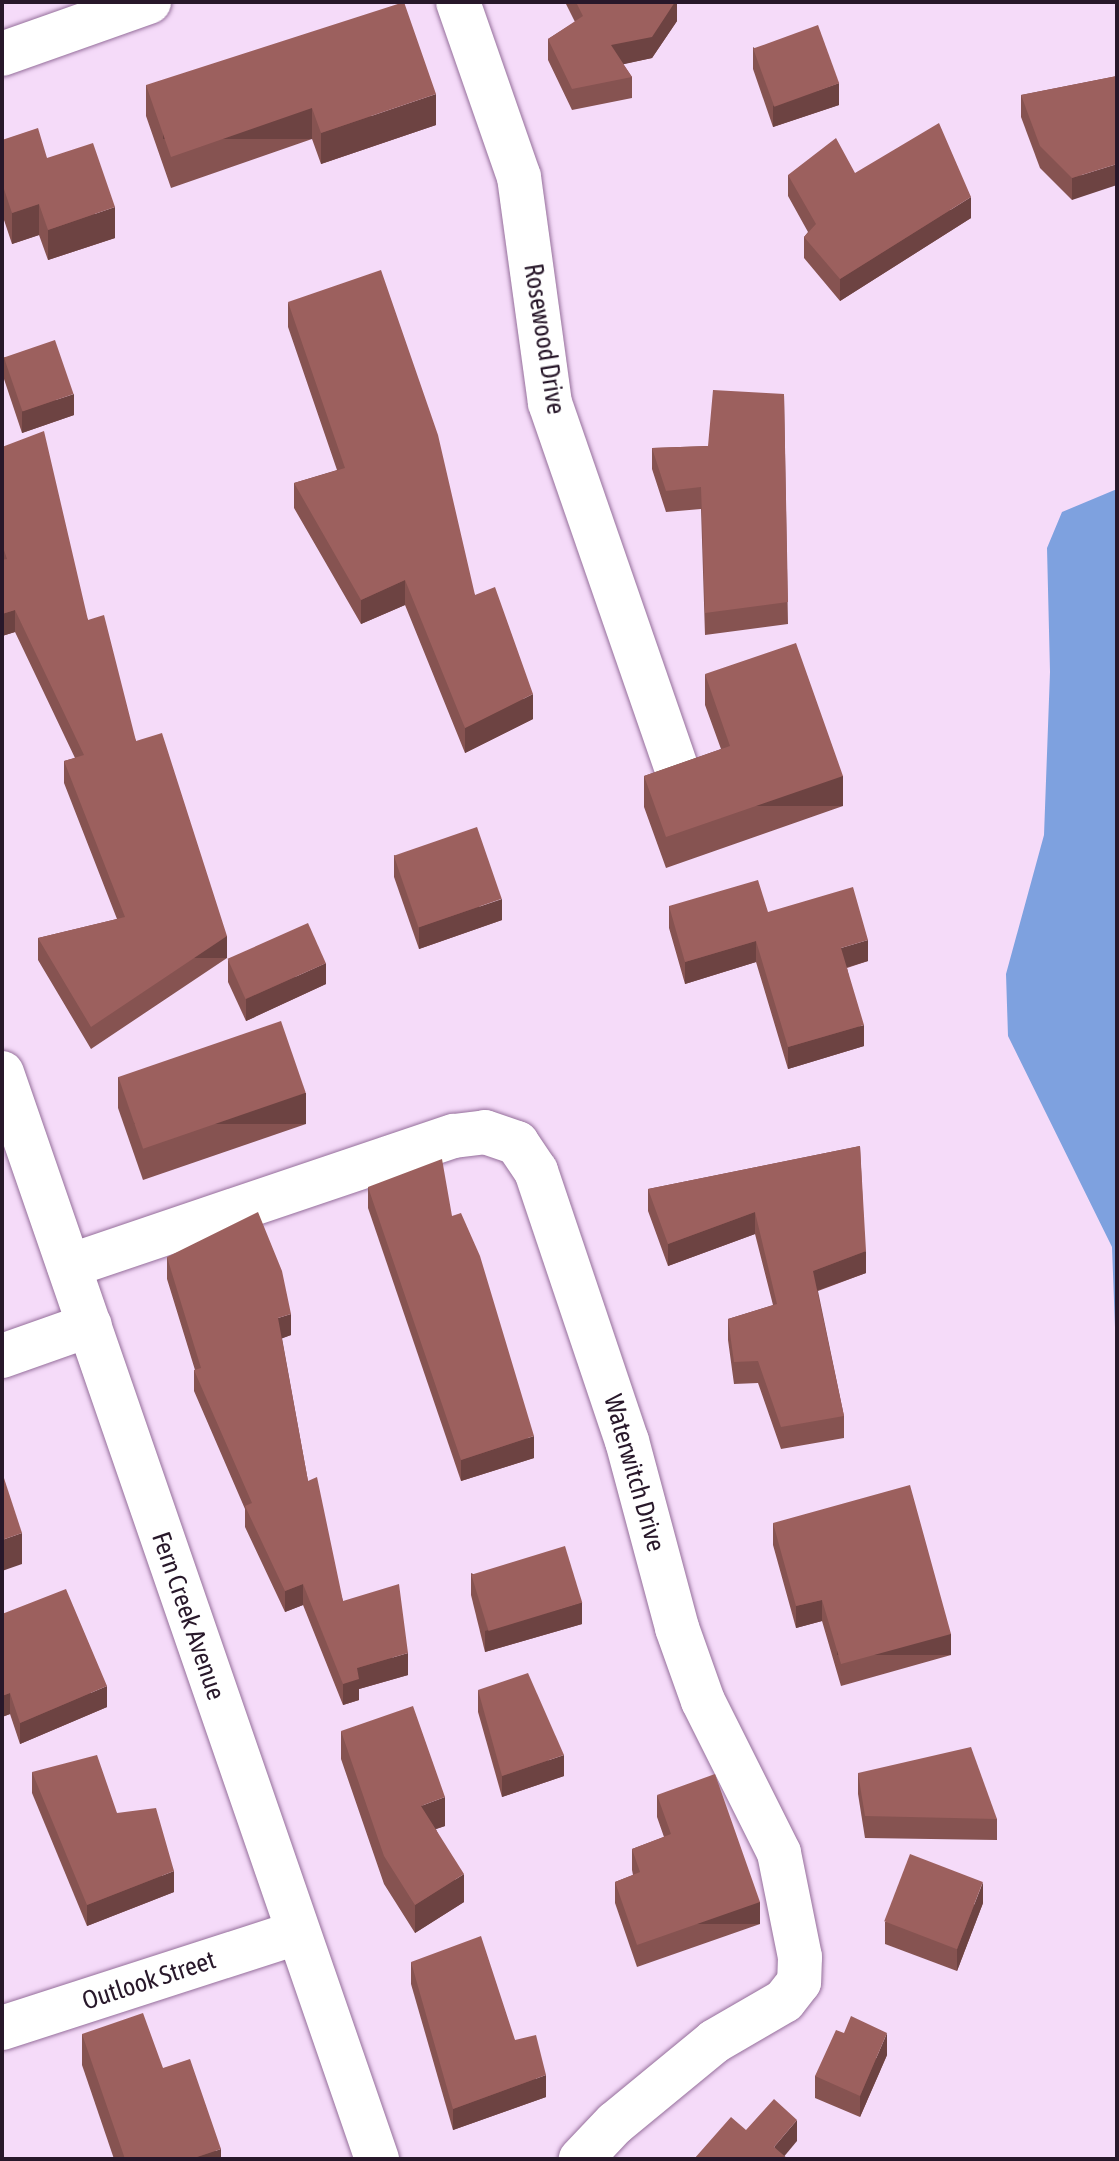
<!DOCTYPE html>
<html>
<head>
<meta charset="utf-8">
<style>
  body { margin:0 }
  #map { position:relative; width:1119px; height:2161px; overflow:hidden; background:#f5dbf9; font-family:"Asap Condensed",sans-serif }
  div>[style] { position:absolute }
  .water>* { inset:0; background:#7ea1df }
  .roads { filter:drop-shadow(0 0 2px #956f9b) drop-shadow(0 0 2px #956f9b) }
  .minor>* { height:44px; margin:-22px; padding:0 22px; transform-origin:22px; border-radius:22px; background:#fff }
  .wall>* { inset:0; background:#865351 }
  .shaded-wall>* { inset:0; background:#6d4342; transform-origin:0 0 }
  .building>* { inset:0; background:#9c605e; transform-origin:0 0 }
  span { translate:-50% -50%; white-space:nowrap; text-align:center; line-height:1.15; -webkit-text-stroke:6px #fff; paint-order:stroke }
  .street-label { font-size:26px; color:#28182a }
  .frame { position:absolute; inset:0; border:4px solid #28182a; pointer-events:none }
</style>
</head>
<body>
<div id="map">
  <div class="water">
    <div style="clip-path:polygon(1117px 489px,1117px 1381px,1112px 1247px,1008px 1036px,1006px 974px,1044px 835px,1050px 672px,1047px 548px,1062px 512px)"></div>
  </div>
  <div class="roads">
    <div class="minor">
      <div style="left:458px;top:2px;width:185px;rotate:70.8deg"></div>
      <div style="left:519px;top:177px;width:228px;rotate:82.2deg"></div>
      <div style="left:550px;top:403px;width:382px;rotate:70.9deg"></div>
      <div style="left:2px;top:54px;width:156px;rotate:-19.5deg"></div>
      <div style="left:2px;top:1073px;width:1149px;rotate:70.95deg"></div>
      <div style="left:69px;top:1266px;width:406px;rotate:-18.7deg"></div>
      <div style="left:454px;top:1136px;width:31px;rotate:-7deg"></div>
      <div style="left:485px;top:1132px;width:34px;rotate:19deg"></div>
      <div style="left:517px;top:1143px;width:34px;rotate:56deg"></div>
      <div style="left:536px;top:1171px;width:285px;rotate:71.4deg"></div>
      <div style="left:627px;top:1441px;width:194px;rotate:75deg"></div>
      <div style="left:677px;top:1628px;width:77px;rotate:70.4deg"></div>
      <div style="left:703px;top:1701px;width:170px;rotate:63.4deg"></div>
      <div style="left:779px;top:1853px;width:106px;rotate:78.6deg"></div>
      <div style="left:800px;top:1957px;width:25px;rotate:92deg"></div>
      <div style="left:799px;top:1982px;width:24px;rotate:128deg"></div>
      <div style="left:784px;top:2001px;width:80px;rotate:149.9deg"></div>
      <div style="left:715px;top:2041px;width:129px;rotate:140.6deg"></div>
      <div style="left:615px;top:2123px;width:50px;rotate:133.4deg"></div>
      <div style="left:2px;top:1356px;width:93px;rotate:-19.4deg"></div>
      <div style="left:2px;top:2028px;width:309px;rotate:-17.9deg"></div>
    </div>
  </div>
  <div class="wall">
    <div style="clip-path:polygon(565px 2px,677px 2px,677px 21px,652px 58px,623px 64px,632px 77px,632px 98px,572px 110px,548px 60px,548px 39px,575px 22px)"></div>
    <div style="clip-path:polygon(753px 47px,839px 105px,773px 127px,753px 69px)"></div>
    <div style="clip-path:polygon(1117px 76px,1072px 200px,1040px 168px,1021px 117px,1021px 95px)"></div>
    <div style="clip-path:polygon(146px 85px,436px 125px,321px 164px,312px 139px,171px 188px,146px 116px)"></div>
    <div style="clip-path:polygon(2px 140px,47px 158px,115px 238px,48px 260px,39px 235px,12px 244px,2px 214px)"></div>
    <div style="clip-path:polygon(855px 173px,971px 218px,840px 301px,804px 258px,804px 237px,808px 232px,788px 196px,788px 175px)"></div>
    <div style="clip-path:polygon(288px 302px,475px 595px,533px 719px,465px 753px,405px 605px,361px 624px,294px 508px,294px 483px,337px 470px,288px 327px)"></div>
    <div style="clip-path:polygon(4px 357px,74px 415px,22px 433px,4px 379px)"></div>
    <div style="clip-path:polygon(784px 394px,788px 624px,705px 635px,701px 509px,666px 512px,652px 469px,652px 448px,708px 446px)"></div>
    <div style="clip-path:polygon(2px 447px,88px 620px,136px 741px,227px 958px,91px 1049px,38px 960px,38px 938px,117px 919px,64px 783px,64px 761px,75px 758px,15px 632px,2px 636px)"></div>
    <div style="clip-path:polygon(705px 674px,843px 806px,666px 868px,644px 807px,644px 776px,721px 749px,705px 705px)"></div>
    <div style="clip-path:polygon(394px 855px,502px 920px,419px 949px,394px 877px)"></div>
    <div style="clip-path:polygon(669px 906px,768px 912px,868px 961px,847px 968px,864px 1046px,788px 1069px,756px 962px,685px 984px,669px 928px)"></div>
    <div style="clip-path:polygon(228px 960px,326px 984px,246px 1021px,228px 982px)"></div>
    <div style="clip-path:polygon(118px 1077px,306px 1124px,143px 1180px,118px 1108px)"></div>
    <div style="clip-path:polygon(860px 1146px,866px 1273px,818px 1291px,844px 1416px,844px 1438px,781px 1449px,758px 1383px,734px 1384px,728px 1340px,728px 1319px,773px 1305px,755px 1234px,668px 1266px,648px 1211px,648px 1189px)"></div>
    <div style="clip-path:polygon(368px 1187px,452px 1216px,534px 1458px,461px 1481px,368px 1208px)"></div>
    <div style="clip-path:polygon(167px 1257px,291px 1335px,282px 1338px,308px 1481px,343px 1601px,408px 1675px,359px 1689px,359px 1700px,343px 1705px,303px 1605px,285px 1612px,245px 1527px,245px 1509px,194px 1391px,194px 1370px,195px 1370px,167px 1279px)"></div>
    <div style="clip-path:polygon(773px 1523px,951px 1655px,841px 1686px,822px 1621px,796px 1628px,773px 1545px)"></div>
    <div style="clip-path:polygon(471px 1573px,582px 1624px,485px 1652px,471px 1595px)"></div>
    <div style="clip-path:polygon(2px 1614px,107px 1707px,20px 1744px,10px 1714px,2px 1717px)"></div>
    <div style="clip-path:polygon(478px 1690px,564px 1776px,502px 1797px,478px 1712px)"></div>
    <div style="clip-path:polygon(341px 1731px,445px 1826px,436px 1829px,464px 1902px,415px 1933px,384px 1884px,341px 1759px)"></div>
    <div style="clip-path:polygon(32px 1772px,117px 1813px,174px 1892px,87px 1926px,32px 1793px)"></div>
    <div style="clip-path:polygon(858px 1773px,997px 1819px,997px 1840px,865px 1838px,858px 1794px)"></div>
    <div style="clip-path:polygon(657px 1795px,760px 1924px,637px 1967px,615px 1903px,615px 1882px,633px 1875px,632px 1870px,632px 1849px,664px 1837px,657px 1817px)"></div>
    <div style="clip-path:polygon(983px 1903px,957px 1971px,885px 1944px,885px 1922px)"></div>
    <div style="clip-path:polygon(411px 1962px,515px 2040px,546px 2097px,453px 2130px,411px 1984px)"></div>
    <div style="clip-path:polygon(82px 2034px,163px 2068px,221px 2159px,114px 2159px,82px 2065px)"></div>
    <div style="clip-path:polygon(887px 2055px,860px 2117px,815px 2098px,815px 2076px)"></div>
  </div>
  <div class="shaded-wall">
    <div style="clip-path:polygon(675px 2px,677px 2px,677px 21px,652px 58px,611px 67px,611px 45px)"></div>
    <div style="clip-path:polygon(839px 83px,839px 105px,773px 127px,773px 106px)"></div>
    <div style="clip-path:polygon(436px 94px,436px 125px,321px 164px,321px 133px)"></div>
    <div style="left:312px;top:108px;width:31px;height:149px;rotate:90deg"></div>
    <div style="clip-path:polygon(1117px 164px,1117px 185px,1072px 200px,1072px 178px)"></div>
    <div style="clip-path:polygon(971px 197px,971px 218px,840px 301px,840px 279px)"></div>
    <div style="clip-path:polygon(39px 204px,39px 235px,12px 244px,12px 213px)"></div>
    <div style="clip-path:polygon(115px 207px,115px 238px,48px 260px,48px 230px)"></div>
    <div style="clip-path:polygon(74px 394px,74px 415px,22px 433px,22px 411px)"></div>
    <div style="clip-path:polygon(405px 580px,405px 605px,361px 624px,361px 600px)"></div>
    <div style="clip-path:polygon(15px 610px,15px 632px,2px 636px,2px 614px)"></div>
    <div style="clip-path:polygon(533px 694px,533px 719px,465px 753px,465px 728px)"></div>
    <div style="left:843px;top:776px;width:30px;height:187px;rotate:90deg"></div>
    <div style="clip-path:polygon(502px 899px,502px 920px,419px 949px,419px 927px)"></div>
    <div style="left:227px;top:936px;width:22px;height:164px;rotate:90deg"></div>
    <div style="clip-path:polygon(868px 940px,868px 961px,841px 969px,841px 948px)"></div>
    <div style="clip-path:polygon(756px 941px,756px 962px,685px 984px,685px 962px)"></div>
    <div style="clip-path:polygon(326px 963px,326px 984px,246px 1021px,246px 999px)"></div>
    <div style="clip-path:polygon(864px 1025px,864px 1046px,788px 1069px,788px 1047px)"></div>
    <div style="left:306px;top:1093px;width:31px;height:172px;rotate:90deg"></div>
    <div style="clip-path:polygon(755px 1212px,755px 1234px,668px 1266px,668px 1244px)"></div>
    <div style="clip-path:polygon(866px 1251px,866px 1273px,813px 1292px,813px 1271px)"></div>
    <div style="clip-path:polygon(291px 1314px,291px 1335px,278px 1340px,278px 1318px)"></div>
    <div style="clip-path:polygon(534px 1436px,534px 1458px,461px 1481px,461px 1460px)"></div>
    <div style="clip-path:polygon(22px 1533px,22px 1564px,2px 1571px,2px 1540px)"></div>
    <div style="clip-path:polygon(303px 1584px,303px 1605px,285px 1612px,285px 1591px)"></div>
    <div style="clip-path:polygon(822px 1600px,822px 1621px,796px 1628px,796px 1606px)"></div>
    <div style="clip-path:polygon(582px 1602px,582px 1624px,485px 1652px,485px 1631px)"></div>
    <div style="left:951px;top:1634px;width:21px;height:114px;rotate:90deg"></div>
    <div style="clip-path:polygon(408px 1653px,408px 1675px,359px 1689px,359px 1700px,343px 1705px,343px 1684px,357px 1668px)"></div>
    <div style="clip-path:polygon(107px 1686px,107px 1707px,20px 1744px,20px 1723px)"></div>
    <div style="clip-path:polygon(10px 1693px,10px 1714px,2px 1717px,2px 1696px)"></div>
    <div style="clip-path:polygon(564px 1755px,564px 1776px,502px 1797px,502px 1776px)"></div>
    <div style="clip-path:polygon(445px 1797px,445px 1826px,421px 1834px,421px 1806px)"></div>
    <div style="clip-path:polygon(174px 1871px,174px 1892px,87px 1926px,87px 1905px)"></div>
    <div style="clip-path:polygon(464px 1874px,464px 1902px,415px 1933px,415px 1905px)"></div>
    <div style="clip-path:polygon(983px 1882px,983px 1903px,957px 1971px,957px 1949px)"></div>
    <div style="left:760px;top:1902px;width:22px;height:130px;rotate:90deg"></div>
    <div style="clip-path:polygon(887px 2033px,887px 2055px,860px 2117px,860px 2096px)"></div>
    <div style="clip-path:polygon(546px 2075px,546px 2097px,453px 2130px,453px 2109px)"></div>
    <div style="clip-path:polygon(797px 2120px,797px 2141px,782px 2159px,774px 2147px)"></div>
    <div style="clip-path:polygon(221px 2149px,221px 2159px,191px 2159px)"></div>
  </div>
  <div class="building">
    <div style="clip-path:polygon(404px 2px,436px 94px,321px 133px,312px 108px,171px 157px,146px 85px)"></div>
    <div style="clip-path:polygon(576px 2px,675px 2px,652px 37px,611px 45px,632px 77px,572px 89px,548px 39px,583px 16px)"></div>
    <div style="left:818px;top:25px;width:62px;height:69px;rotate:70deg"></div>
    <div style="clip-path:polygon(1117px 76px,1117px 164px,1072px 178px,1040px 146px,1021px 95px)"></div>
    <div style="clip-path:polygon(939px 123px,971px 197px,840px 279px,804px 237px,816px 224px,788px 175px,836px 138px,855px 173px)"></div>
    <div style="clip-path:polygon(38px 128px,47px 158px,93px 143px,115px 207px,48px 230px,39px 204px,12px 213px,2px 183px,2px 140px)"></div>
    <div style="clip-path:polygon(381px 270px,438px 435px,475px 595px,495px 587px,533px 694px,465px 728px,405px 580px,361px 600px,294px 483px,345px 468px,288px 302px)"></div>
    <div style="left:55px;top:340px;width:57px;height:54px;rotate:71deg"></div>
    <div style="clip-path:polygon(713px 390px,784px 394px,788px 602px,705px 613px,701px 487px,666px 491px,652px 448px,708px 446px)"></div>
    <div style="clip-path:polygon(44px 431px,88px 620px,104px 615px,136px 741px,162px 733px,227px 936px,91px 1027px,38px 938px,125px 917px,64px 761px,84px 755px,15px 610px,2px 614px,2px 560px,7px 559px,2px 544px,2px 447px)"></div>
    <div style="clip-path:polygon(796px 643px,843px 776px,666px 837px,644px 776px,730px 746px,705px 674px)"></div>
    <div style="left:477px;top:827px;width:76px;height:88px;rotate:71deg"></div>
    <div style="clip-path:polygon(758px 880px,768px 912px,853px 887px,868px 940px,841px 948px,864px 1025px,788px 1047px,756px 941px,685px 962px,669px 906px)"></div>
    <div style="left:308px;top:923px;width:44px;height:88px;rotate:66deg"></div>
    <div style="left:281px;top:1021px;width:76px;height:172px;rotate:71deg"></div>
    <div style="clip-path:polygon(860px 1146px,866px 1251px,813px 1271px,844px 1416px,781px 1427px,758px 1361px,734px 1362px,728px 1319px,777px 1304px,755px 1212px,668px 1244px,648px 1189px)"></div>
    <div style="clip-path:polygon(442px 1159px,452px 1216px,461px 1213px,480px 1256px,534px 1436px,461px 1460px,368px 1187px)"></div>
    <div style="clip-path:polygon(258px 1212px,282px 1271px,291px 1314px,278px 1318px,308px 1481px,317px 1477px,343px 1601px,399px 1584px,408px 1653px,357px 1668px,359px 1679px,343px 1684px,303px 1584px,285px 1591px,245px 1506px,252px 1503px,194px 1370px,201px 1368px,167px 1257px)"></div>
    <div style="clip-path:polygon(2px 1472px,22px 1533px,2px 1540px)"></div>
    <div style="clip-path:polygon(910px 1485px,951px 1634px,841px 1664px,822px 1600px,796px 1606px,773px 1523px)"></div>
    <div style="left:565px;top:1546px;width:59px;height:98px;rotate:73deg"></div>
    <div style="clip-path:polygon(66px 1589px,107px 1686px,20px 1723px,10px 1693px,2px 1696px,2px 1614px)"></div>
    <div style="clip-path:polygon(528px 1673px,564px 1755px,502px 1776px,478px 1690px)"></div>
    <div style="clip-path:polygon(413px 1706px,445px 1797px,421px 1806px,464px 1874px,415px 1905px,384px 1856px,341px 1731px)"></div>
    <div style="clip-path:polygon(971px 1747px,997px 1819px,865px 1816px,858px 1773px)"></div>
    <div style="clip-path:polygon(97px 1755px,117px 1813px,156px 1808px,174px 1871px,87px 1905px,32px 1772px)"></div>
    <div style="clip-path:polygon(715px 1774px,760px 1902px,637px 1945px,615px 1882px,640px 1872px,632px 1849px,671px 1834px,657px 1795px)"></div>
    <div style="left:910px;top:1854px;width:78px;height:72px;rotate:21deg"></div>
    <div style="clip-path:polygon(481px 1936px,515px 2040px,536px 2035px,546px 2075px,453px 2109px,411px 1962px)"></div>
    <div style="clip-path:polygon(143px 2013px,163px 2068px,190px 2059px,221px 2149px,191px 2159px,125px 2159px,82px 2034px)"></div>
    <div style="clip-path:polygon(851px 2016px,887px 2033px,860px 2096px,815px 2076px,836px 2030px,844px 2033px)"></div>
    <div style="clip-path:polygon(774px 2099px,797px 2120px,774px 2147px,788px 2159px,694px 2159px,731px 2117px,746px 2130px)"></div>
  </div>
  <div class="street-label">
    <span style="left:544px;top:339px;rotate:81deg">Rosewood Drive</span>
    <span style="left:634px;top:1473px;rotate:74deg">Waterwitch Drive</span>
    <span style="left:188px;top:1616px;rotate:71deg">Fern Creek Avenue</span>
    <span style="left:149px;top:1981px;rotate:-18deg">Outlook Street</span>
  </div>
  <div class="frame"></div>
</div>
</body>
</html>
